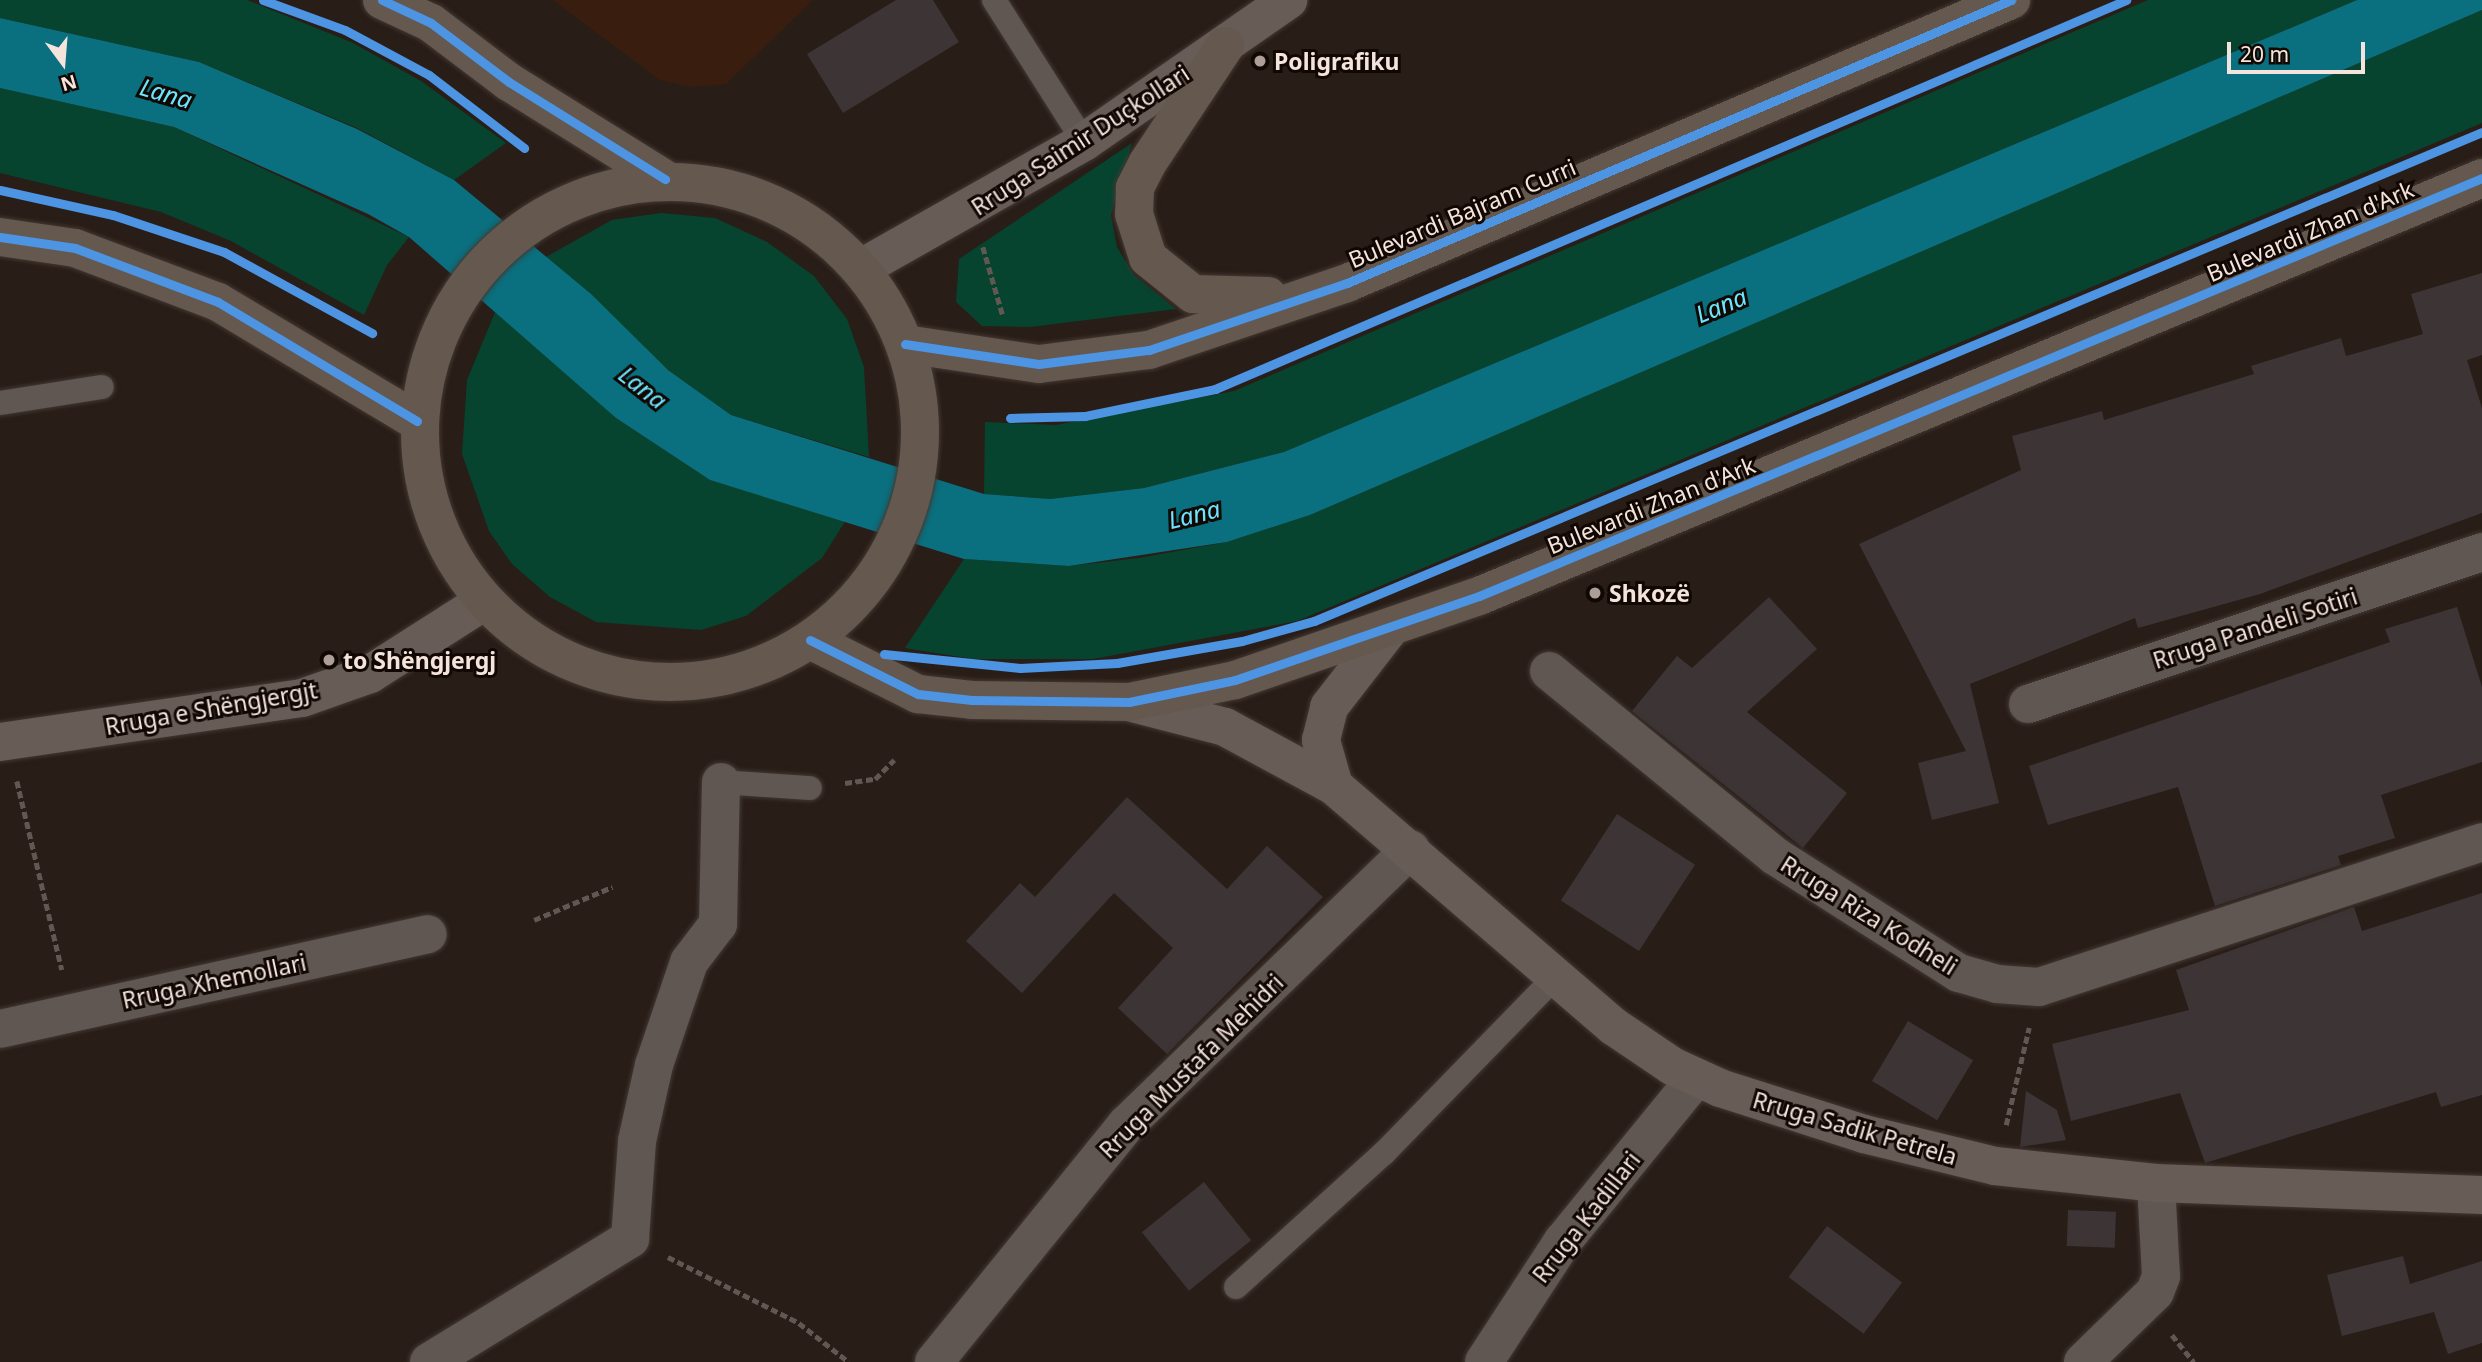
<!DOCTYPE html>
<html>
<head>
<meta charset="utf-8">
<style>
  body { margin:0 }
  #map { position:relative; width:2482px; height:1362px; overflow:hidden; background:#291d17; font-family:"Noto Sans",sans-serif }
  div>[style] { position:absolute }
  .built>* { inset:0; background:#391e10 }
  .green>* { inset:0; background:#06442f }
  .water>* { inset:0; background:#0a6f7e }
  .building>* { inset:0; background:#3c3435; transform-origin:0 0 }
  .path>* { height:4.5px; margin-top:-2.25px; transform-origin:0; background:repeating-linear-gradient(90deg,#615853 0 7px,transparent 0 10.5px) }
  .roads { filter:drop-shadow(0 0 2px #423833) drop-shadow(0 0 2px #423833) }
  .lane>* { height:24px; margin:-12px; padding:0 12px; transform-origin:12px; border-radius:12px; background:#605752 }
  .street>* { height:38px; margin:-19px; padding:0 19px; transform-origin:19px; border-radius:19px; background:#605752 }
  .secondary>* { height:38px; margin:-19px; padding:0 19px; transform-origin:19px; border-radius:19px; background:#675c56 }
  .primary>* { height:38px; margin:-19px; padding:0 19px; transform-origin:19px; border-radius:19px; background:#64584f }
  .primary>.ring { margin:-19px; padding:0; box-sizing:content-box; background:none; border:38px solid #64584f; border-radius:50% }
  .cycleway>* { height:9px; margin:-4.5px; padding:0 4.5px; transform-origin:4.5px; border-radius:4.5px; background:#4d94e3 }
  .dots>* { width:19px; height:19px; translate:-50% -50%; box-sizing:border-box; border:4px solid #110804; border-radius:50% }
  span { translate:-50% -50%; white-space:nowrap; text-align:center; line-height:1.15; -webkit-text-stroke:6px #110804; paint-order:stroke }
  .poi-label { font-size:23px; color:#f4e4dc; font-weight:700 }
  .left { translate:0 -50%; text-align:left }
  .street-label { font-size:23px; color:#f4e4dc }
  .water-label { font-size:24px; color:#6be6fe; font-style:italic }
  .north { position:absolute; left:28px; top:28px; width:70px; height:70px; -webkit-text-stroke:5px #110804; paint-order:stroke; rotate:164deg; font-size:19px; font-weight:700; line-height:28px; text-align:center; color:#f4e4dc }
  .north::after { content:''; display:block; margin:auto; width:24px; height:32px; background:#f4e4dc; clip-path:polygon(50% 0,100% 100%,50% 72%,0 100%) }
  .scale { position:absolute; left:2227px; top:42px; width:138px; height:32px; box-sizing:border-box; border:4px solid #f4e4dc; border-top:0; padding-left:9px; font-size:21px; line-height:24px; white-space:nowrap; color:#f4e4dc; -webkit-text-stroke:5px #110804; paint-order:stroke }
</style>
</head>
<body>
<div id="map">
  <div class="built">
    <div style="clip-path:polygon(553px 0,813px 0,726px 84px,691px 87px,660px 80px)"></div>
  </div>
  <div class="green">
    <div style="clip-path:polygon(0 0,247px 0,353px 43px,421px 81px,506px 143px,454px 180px,357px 128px,199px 62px,0 18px)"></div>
    <div style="clip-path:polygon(2148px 0,2357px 0,1284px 452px,1144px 488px,1050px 499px,984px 494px,985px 422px,1056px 425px,1234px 391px)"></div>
    <div style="clip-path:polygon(2482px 10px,2482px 123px,1297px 621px,1093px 659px,973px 659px,905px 648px,964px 559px,1069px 566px,1139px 558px,1227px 542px,1310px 515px)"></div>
    <div style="clip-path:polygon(0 88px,174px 127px,409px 237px,387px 265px,364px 315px,231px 241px,161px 212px,0 173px)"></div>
    <div style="clip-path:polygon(1132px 143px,1111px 215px,1117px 247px,1134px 275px,1176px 309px,1030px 327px,982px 326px,956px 302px,959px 259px)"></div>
    <div style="clip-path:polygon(661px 213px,715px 218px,767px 242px,814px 276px,847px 319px,864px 367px,869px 457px,731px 415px,668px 370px,544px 258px,612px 220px)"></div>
    <div style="clip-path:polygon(496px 310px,616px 418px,710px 480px,846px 520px,822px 558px,746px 616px,701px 630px,596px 622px,550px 597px,512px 564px,489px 531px,462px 454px,467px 380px)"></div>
  </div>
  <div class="water">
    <div style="clip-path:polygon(2357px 0,2482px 0,2482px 10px,1310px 515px,1227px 542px,1069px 566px,964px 559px,710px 480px,616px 418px,409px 237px,368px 214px,174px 127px,0 88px,0 18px,199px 62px,357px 129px,454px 180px,591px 294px,668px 370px,731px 415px,984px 494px,1050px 499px,1144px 488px,1284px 452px)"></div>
  </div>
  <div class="building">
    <div style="clip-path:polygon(896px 0,933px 0,959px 42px,843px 113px,807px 54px)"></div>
    <div style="clip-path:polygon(2482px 273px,2482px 355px,2467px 360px,2482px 408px,2482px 513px,2260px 594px,2138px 628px,2135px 618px,1970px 684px,1999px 803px,1932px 820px,1918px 763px,1966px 751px,1859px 544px,2021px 470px,2012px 436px,2102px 411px,2104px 420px,2254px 374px,2251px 366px,2341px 338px,2346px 356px,2423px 334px,2411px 294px)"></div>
    <div style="clip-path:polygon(1769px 597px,1817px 649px,1747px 712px,1847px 793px,1803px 848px,1632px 711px,1677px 656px,1692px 668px)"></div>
    <div style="clip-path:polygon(2457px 607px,2482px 687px,2482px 762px,2381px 795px,2395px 838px,2338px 856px,2341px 865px,2215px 906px,2178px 787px,2048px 825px,2029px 766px,2390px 642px,2385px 629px)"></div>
    <div style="clip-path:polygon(1127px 797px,1227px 889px,1267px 846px,1323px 897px,1167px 1054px,1118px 1008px,1173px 948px,1114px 893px,1022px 993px,966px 941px,1020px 883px,1035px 897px)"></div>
    <div style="left:1617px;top:814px;width:93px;height:103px;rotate:33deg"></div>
    <div style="clip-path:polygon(2482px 893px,2482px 1095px,2441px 1107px,2436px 1092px,2205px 1163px,2180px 1093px,2071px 1121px,2052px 1044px,2189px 1010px,2176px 970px,2354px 907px,2362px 931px)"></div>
    <div style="left:1908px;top:1021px;width:76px;height:70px;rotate:31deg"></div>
    <div style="clip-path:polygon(2026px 1091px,2057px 1110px,2066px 1140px,2020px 1147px)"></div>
    <div style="left:1204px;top:1182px;width:75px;height:80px;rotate:51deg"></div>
    <div style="left:2068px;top:1210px;width:48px;height:36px;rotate:2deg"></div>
    <div style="left:1827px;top:1226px;width:94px;height:64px;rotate:37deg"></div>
    <div style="clip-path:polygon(2403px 1256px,2410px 1284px,2482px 1261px,2482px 1343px,2448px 1354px,2434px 1312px,2342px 1336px,2327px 1275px)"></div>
  </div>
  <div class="path">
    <div style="left:983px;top:247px;width:72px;rotate:73.8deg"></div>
    <div style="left:17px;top:781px;width:194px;rotate:76.6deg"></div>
    <div style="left:845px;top:783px;width:30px;rotate:-8deg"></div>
    <div style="left:875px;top:779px;width:27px;rotate:-45deg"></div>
    <div style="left:534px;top:920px;width:85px;rotate:-22.9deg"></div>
    <div style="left:2006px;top:1125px;width:100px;rotate:-76.7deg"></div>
    <div style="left:668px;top:1257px;width:147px;rotate:26.7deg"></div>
    <div style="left:799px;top:1323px;width:63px;rotate:38deg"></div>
    <div style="left:2172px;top:1335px;width:35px;rotate:51deg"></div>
  </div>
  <div class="roads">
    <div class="lane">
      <div style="left:994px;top:0;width:168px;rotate:57.6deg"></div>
      <div style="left:0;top:403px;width:103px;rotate:-8.9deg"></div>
      <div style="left:721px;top:782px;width:89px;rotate:3.9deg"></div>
      <div style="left:1236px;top:1287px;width:200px;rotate:-42.2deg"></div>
      <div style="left:1384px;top:1153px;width:247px;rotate:-45.8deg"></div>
    </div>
    <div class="street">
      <div style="left:1549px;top:671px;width:292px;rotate:39.3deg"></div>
      <div style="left:1775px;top:856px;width:218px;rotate:32.5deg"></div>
      <div style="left:1959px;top:973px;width:40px;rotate:16deg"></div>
      <div style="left:1997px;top:984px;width:42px;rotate:4.1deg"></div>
      <div style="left:2039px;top:987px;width:466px;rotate:-18.1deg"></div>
      <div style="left:2028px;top:704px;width:479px;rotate:-18.5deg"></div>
      <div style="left:0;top:1029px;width:438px;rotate:-12.5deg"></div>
      <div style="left:429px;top:1362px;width:236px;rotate:-31.5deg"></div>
      <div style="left:630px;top:1239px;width:98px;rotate:-85.9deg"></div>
      <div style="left:637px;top:1141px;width:78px;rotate:-77.4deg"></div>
      <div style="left:654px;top:1065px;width:109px;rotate:-71.2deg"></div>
      <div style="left:689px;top:962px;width:48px;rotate:-52.7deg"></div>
      <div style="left:718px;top:924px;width:142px;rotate:-88.8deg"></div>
      <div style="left:934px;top:1362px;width:306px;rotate:-51deg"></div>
      <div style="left:1127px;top:1124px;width:395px;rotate:-44.1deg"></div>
      <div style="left:1484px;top:1362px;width:145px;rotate:-56.9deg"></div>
      <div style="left:1563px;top:1241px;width:210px;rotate:-50.8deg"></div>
      <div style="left:2083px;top:1362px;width:100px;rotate:-44.2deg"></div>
      <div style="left:2155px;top:1292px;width:17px;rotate:-69deg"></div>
      <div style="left:2161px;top:1276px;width:93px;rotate:-93.1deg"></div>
    </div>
    <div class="secondary">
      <div style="left:863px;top:267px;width:254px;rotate:-29.5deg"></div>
      <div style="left:1084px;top:142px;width:249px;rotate:-34.8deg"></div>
      <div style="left:1129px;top:702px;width:99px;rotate:14.6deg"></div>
      <div style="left:1225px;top:727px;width:124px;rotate:28.4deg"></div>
      <div style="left:1334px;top:786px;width:368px;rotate:40.7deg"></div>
      <div style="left:1613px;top:1026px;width:71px;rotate:34.1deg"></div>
      <div style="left:1672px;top:1066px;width:53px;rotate:24.6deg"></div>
      <div style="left:1720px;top:1088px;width:151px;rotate:17.7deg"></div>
      <div style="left:1864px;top:1134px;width:135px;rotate:13.7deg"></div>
      <div style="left:1995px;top:1166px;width:162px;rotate:6deg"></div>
      <div style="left:2156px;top:1183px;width:326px;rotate:2.1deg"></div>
      <div style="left:0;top:742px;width:305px;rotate:-8.3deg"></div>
      <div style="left:302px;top:698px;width:72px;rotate:-19.4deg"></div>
      <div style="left:370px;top:674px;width:134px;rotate:-32.5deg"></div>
      <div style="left:1334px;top:786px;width:48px;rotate:-105.8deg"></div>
      <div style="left:1321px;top:740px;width:34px;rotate:-76deg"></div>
      <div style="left:1329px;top:707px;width:101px;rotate:-52.2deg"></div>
    </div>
    <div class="primary">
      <div style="left:382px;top:0;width:54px;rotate:25.1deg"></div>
      <div style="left:431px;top:23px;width:98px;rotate:37.1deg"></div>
      <div style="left:509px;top:82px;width:184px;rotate:31.9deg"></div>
      <div style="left:1225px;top:46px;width:141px;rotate:123.5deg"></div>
      <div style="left:1147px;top:164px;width:27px;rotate:117deg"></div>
      <div style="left:1135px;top:188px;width:26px;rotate:92deg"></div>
      <div style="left:1134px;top:214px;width:46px;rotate:72.3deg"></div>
      <div style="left:1148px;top:258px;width:58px;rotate:38.7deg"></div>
      <div style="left:1193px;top:294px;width:75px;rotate:1.5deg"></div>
      <div class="ring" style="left:420px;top:182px;width:462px;height:462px"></div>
      <div style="left:0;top:237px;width:76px;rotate:8.3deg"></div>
      <div style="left:75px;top:248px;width:153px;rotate:20.7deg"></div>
      <div style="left:218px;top:302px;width:232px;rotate:30.9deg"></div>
      <div style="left:905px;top:344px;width:135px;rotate:8.5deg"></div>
      <div style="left:1039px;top:364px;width:111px;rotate:-7.3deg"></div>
      <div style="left:1149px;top:350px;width:209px;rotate:-18.7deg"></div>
      <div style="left:1347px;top:283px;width:722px;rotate:-23.08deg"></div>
      <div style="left:810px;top:640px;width:121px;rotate:26.6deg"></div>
      <div style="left:918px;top:694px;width:54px;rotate:6.3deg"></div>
      <div style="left:972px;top:700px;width:157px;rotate:0.7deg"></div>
      <div style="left:1129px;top:702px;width:108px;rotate:-11.7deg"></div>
      <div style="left:1235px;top:680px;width:258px;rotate:-19deg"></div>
      <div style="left:1479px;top:596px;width:1087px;rotate:-22.62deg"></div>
    </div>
  </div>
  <div class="cycleway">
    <div style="left:263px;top:0;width:87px;rotate:20.1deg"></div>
    <div style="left:345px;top:30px;width:95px;rotate:28.2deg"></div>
    <div style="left:429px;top:75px;width:120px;rotate:37.5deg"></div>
    <div style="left:382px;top:0;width:54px;rotate:25.1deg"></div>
    <div style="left:431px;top:23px;width:98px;rotate:37.1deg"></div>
    <div style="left:509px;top:82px;width:184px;rotate:31.9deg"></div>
    <div style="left:0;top:190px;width:116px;rotate:12.5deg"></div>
    <div style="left:113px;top:215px;width:117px;rotate:18.4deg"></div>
    <div style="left:224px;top:252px;width:169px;rotate:28.7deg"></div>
    <div style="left:0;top:237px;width:76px;rotate:8.3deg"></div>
    <div style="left:75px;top:248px;width:153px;rotate:20.7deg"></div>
    <div style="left:218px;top:302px;width:232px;rotate:30.9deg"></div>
    <div style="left:905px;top:344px;width:135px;rotate:8.5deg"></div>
    <div style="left:1039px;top:364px;width:111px;rotate:-7.3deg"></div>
    <div style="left:1149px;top:350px;width:209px;rotate:-18.7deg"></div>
    <div style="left:1347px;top:283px;width:722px;rotate:-23.08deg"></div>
    <div style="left:1010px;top:418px;width:75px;rotate:-1.5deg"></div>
    <div style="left:1085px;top:416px;width:133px;rotate:-11.7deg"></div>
    <div style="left:1215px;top:389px;width:991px;rotate:-23.12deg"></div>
    <div style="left:810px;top:640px;width:121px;rotate:26.6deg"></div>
    <div style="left:918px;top:694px;width:54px;rotate:6.3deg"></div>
    <div style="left:972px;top:700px;width:157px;rotate:0.7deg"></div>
    <div style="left:1129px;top:702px;width:108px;rotate:-11.7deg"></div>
    <div style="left:1235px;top:680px;width:258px;rotate:-19deg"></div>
    <div style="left:1479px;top:596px;width:1087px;rotate:-22.62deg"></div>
    <div style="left:884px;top:654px;width:137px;rotate:5.9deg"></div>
    <div style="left:1020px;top:668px;width:97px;rotate:-3deg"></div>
    <div style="left:1117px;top:663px;width:127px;rotate:-10deg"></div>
    <div style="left:1242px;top:641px;width:75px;rotate:-15.5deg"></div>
    <div style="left:1314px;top:621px;width:1266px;rotate:-22.72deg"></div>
  </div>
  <div class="dots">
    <div style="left:1260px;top:61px;background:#ad9e97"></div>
    <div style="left:1595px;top:593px;background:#ad9e97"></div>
    <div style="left:329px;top:660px;background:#ad9e97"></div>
  </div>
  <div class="poi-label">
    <span class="left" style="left:1274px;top:61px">Poligrafiku</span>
    <span class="left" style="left:1609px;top:593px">Shkozë</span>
    <span class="left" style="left:343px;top:660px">to Shëngjergj</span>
  </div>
  <div class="street-label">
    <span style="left:1080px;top:140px;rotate:-33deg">Rruga Saimir Duçkollari</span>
    <span style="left:1462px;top:213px;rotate:-23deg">Bulevardi Bajram Curri</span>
    <span style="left:2310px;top:231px;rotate:-23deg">Bulevardi Zhan d'Ark</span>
    <span style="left:1651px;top:505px;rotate:-22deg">Bulevardi Zhan d'Ark</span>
    <span style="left:2255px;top:628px;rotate:-18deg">Rruga Pandeli Sotiri</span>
    <span style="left:211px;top:708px;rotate:-10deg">Rruga e Shëngjergjt</span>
    <span style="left:1869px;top:915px;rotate:32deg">Rruga Riza Kodheli</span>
    <span style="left:214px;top:981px;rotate:-12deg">Rruga Xhemollari</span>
    <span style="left:1191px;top:1066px;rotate:-45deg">Rruga Mustafa Mehidri</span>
    <span style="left:1855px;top:1128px;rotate:16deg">Rruga Sadik Petrela</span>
    <span style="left:1586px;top:1217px;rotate:-52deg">Rruga Kadillari</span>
  </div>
  <div class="water-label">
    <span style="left:166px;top:93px;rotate:16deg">Lana</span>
    <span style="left:1721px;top:305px;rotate:-23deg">Lana</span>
    <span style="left:643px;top:387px;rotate:38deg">Lana</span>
    <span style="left:1194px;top:514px;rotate:-14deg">Lana</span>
  </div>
  <div class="north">N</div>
  <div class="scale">20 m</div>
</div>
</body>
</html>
